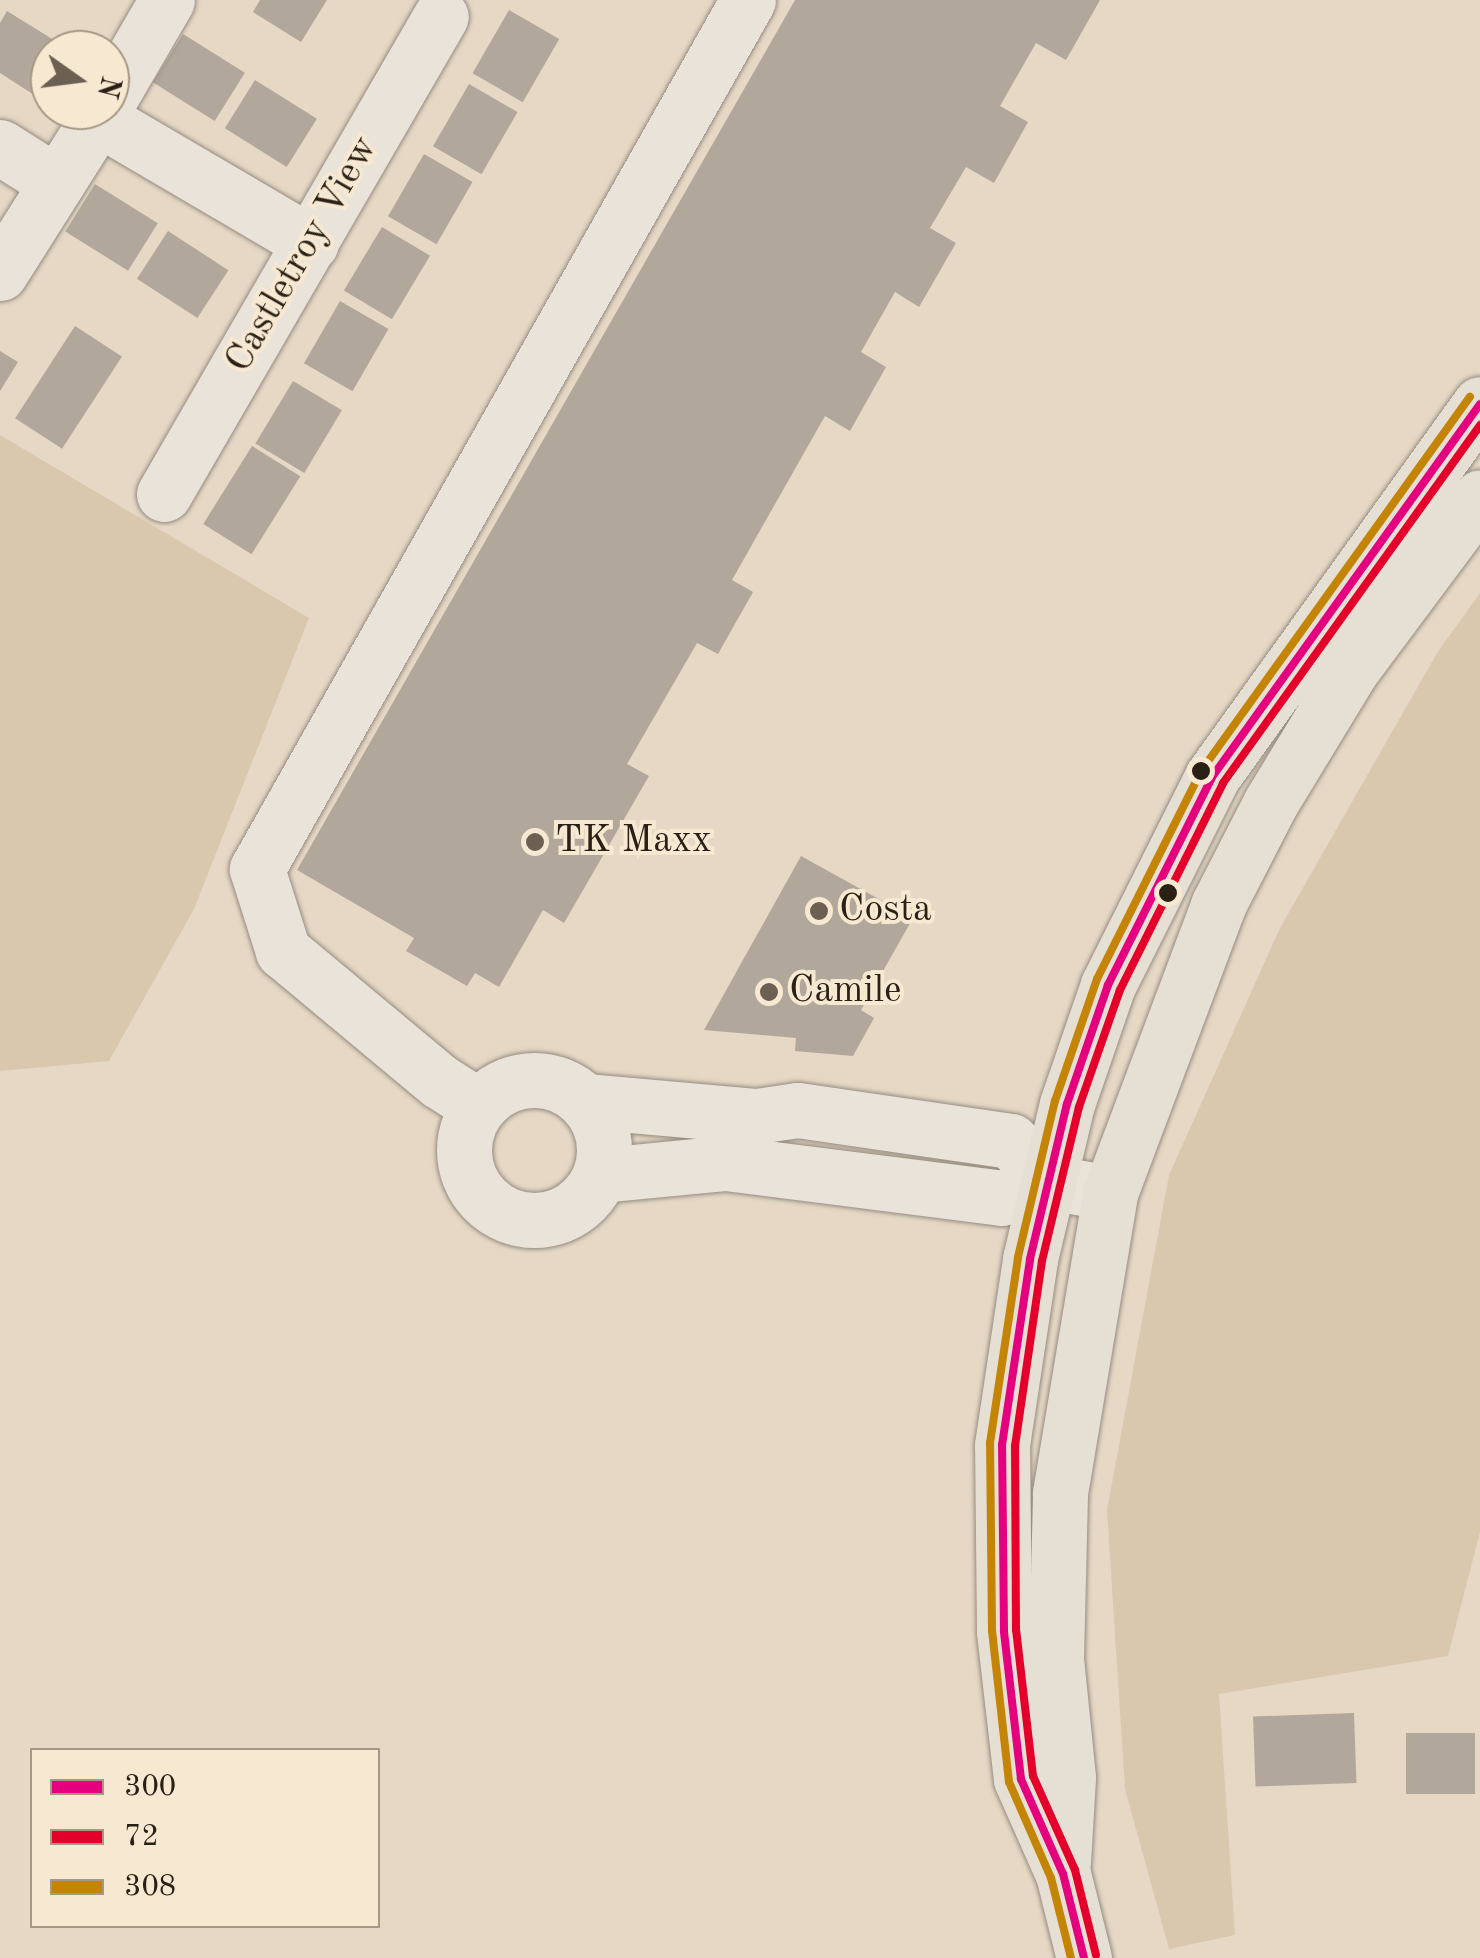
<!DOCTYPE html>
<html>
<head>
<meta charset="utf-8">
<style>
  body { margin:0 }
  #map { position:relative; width:1480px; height:1958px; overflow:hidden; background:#e6d8c5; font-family:"Old Standard TT",serif }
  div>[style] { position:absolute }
  .green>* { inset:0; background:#dac8ae }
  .building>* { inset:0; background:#b1a79a; transform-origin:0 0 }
  .roads { filter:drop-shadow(0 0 2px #958c80) drop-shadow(0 0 2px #958c80) }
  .minor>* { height:55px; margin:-27.5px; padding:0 27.5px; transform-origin:27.5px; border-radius:27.5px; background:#eae3d9 }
  .minor>.ring { margin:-27.5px; padding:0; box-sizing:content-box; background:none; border:55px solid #eae3d9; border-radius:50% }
  .major>* { height:55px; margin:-27.5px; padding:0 27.5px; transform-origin:27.5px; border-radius:27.5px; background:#e6dfd3 }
  .bus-1>* { height:8px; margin:-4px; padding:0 4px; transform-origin:4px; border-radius:4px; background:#e5007d }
  .bus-2>* { height:8px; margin:-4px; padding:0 4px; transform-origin:4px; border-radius:4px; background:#e4002b }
  .bus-3>* { height:8px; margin:-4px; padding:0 4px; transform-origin:4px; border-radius:4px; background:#c48406 }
  .dots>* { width:28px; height:28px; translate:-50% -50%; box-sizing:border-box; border:5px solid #f7e8d1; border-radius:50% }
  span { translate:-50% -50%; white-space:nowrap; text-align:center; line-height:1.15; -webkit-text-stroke:8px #f7e8d1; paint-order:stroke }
  .street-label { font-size:38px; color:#2b2016 }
  .poi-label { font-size:38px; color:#2b2016 }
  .left { translate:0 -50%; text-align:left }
  .legend { position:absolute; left:30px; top:1748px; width:350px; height:180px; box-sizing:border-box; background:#f7e8d1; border:2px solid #a59886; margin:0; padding:12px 18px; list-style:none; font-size:30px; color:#2b2016 }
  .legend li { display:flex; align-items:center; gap:20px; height:50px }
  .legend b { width:50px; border:2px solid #a59886 }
  .north { position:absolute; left:30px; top:30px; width:100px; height:100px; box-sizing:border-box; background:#f7e8d1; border:2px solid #a59886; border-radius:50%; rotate:104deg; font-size:28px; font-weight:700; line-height:40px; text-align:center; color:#2b2016 }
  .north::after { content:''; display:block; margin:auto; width:35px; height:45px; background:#6c6053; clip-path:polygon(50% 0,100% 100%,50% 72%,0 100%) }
</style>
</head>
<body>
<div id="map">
  <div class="green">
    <div style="clip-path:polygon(0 435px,309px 618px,194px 909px,109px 1061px,0 1071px)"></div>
    <div style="clip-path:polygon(1480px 593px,1480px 1532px,1448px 1656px,1219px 1694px,1235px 1935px,1169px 1949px,1125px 1789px,1107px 1510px,1169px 1175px,1280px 928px,1437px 653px)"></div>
  </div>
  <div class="building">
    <div style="clip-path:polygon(260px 0,327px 0,301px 42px,253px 12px)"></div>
    <div style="clip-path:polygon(795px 0,1100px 0,1066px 60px,1036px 43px,1000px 106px,1028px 122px,994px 183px,966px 167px,930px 228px,956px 243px,919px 307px,895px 292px,861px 352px,886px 367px,850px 431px,825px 416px,732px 580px,753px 592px,718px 654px,697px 643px,627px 764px,649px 776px,564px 923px,543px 910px,499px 987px,475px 973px,467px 986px,406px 951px,414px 938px,297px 870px)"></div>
    <div style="left:509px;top:10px;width:58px;height:73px;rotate:30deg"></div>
    <div style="clip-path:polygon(7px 11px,70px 50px,50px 50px,50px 80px,39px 98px,0 73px,0 23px)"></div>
    <div style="left:183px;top:34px;width:73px;height:57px;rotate:32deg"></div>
    <div style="left:255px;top:80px;width:73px;height:57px;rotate:32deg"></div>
    <div style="left:469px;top:84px;width:56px;height:72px;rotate:30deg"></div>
    <div style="left:424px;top:154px;width:56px;height:72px;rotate:30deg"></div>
    <div style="left:95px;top:184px;width:74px;height:56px;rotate:32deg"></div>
    <div style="left:382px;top:227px;width:56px;height:74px;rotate:31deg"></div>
    <div style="left:168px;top:231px;width:72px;height:57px;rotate:33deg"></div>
    <div style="left:340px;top:301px;width:56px;height:72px;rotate:30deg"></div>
    <div style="left:75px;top:326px;width:56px;height:110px;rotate:33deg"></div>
    <div style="clip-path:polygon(0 351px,18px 362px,0 391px)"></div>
    <div style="left:293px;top:381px;width:57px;height:73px;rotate:31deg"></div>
    <div style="left:252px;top:446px;width:57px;height:92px;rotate:32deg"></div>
    <div style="clip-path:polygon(801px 856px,913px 918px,861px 1010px,874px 1018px,853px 1056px,795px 1051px,796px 1038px,704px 1030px)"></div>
    <div style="left:1354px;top:1713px;width:70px;height:101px;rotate:88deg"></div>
    <div style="left:1406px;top:1733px;width:69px;height:61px"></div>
  </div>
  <div class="roads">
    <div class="minor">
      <div style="left:110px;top:98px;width:113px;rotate:-59.8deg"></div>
      <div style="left:98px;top:118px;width:247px;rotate:30.4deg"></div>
      <div style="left:0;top:147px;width:67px;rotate:32.3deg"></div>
      <div style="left:0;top:273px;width:193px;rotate:-57.7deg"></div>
      <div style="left:164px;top:494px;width:552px;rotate:-59.91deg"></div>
      <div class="ring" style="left:464px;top:1080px;width:85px;height:85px"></div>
      <div style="left:585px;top:1101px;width:173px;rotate:5deg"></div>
      <div style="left:757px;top:1116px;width:41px;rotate:-8.3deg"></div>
      <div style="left:798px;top:1110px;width:215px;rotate:8.3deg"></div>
      <div style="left:1011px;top:1141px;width:56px;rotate:47.2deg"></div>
      <div style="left:478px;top:1106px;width:46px;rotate:-147.3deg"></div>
      <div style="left:439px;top:1081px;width:203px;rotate:-140.2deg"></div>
      <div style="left:283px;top:951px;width:86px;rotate:-107.6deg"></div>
      <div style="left:257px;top:869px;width:998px;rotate:-60.53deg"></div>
      <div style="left:601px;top:1175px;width:126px;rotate:-5.5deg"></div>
      <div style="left:726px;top:1163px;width:278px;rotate:7.2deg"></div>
      <div style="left:1002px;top:1198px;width:50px;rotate:-18.8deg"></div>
      <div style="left:1049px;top:1182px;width:62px;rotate:10.2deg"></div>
    </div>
    <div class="major">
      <div style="left:1063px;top:1862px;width:85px;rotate:-86.6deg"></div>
      <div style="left:1068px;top:1777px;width:119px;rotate:-95.8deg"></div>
      <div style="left:1056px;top:1659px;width:166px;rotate:-88.6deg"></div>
      <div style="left:1060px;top:1493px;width:304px;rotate:-80.5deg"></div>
      <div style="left:1110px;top:1193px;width:308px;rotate:-69.4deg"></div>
      <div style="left:1218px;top:905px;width:116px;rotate:-62.8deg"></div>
      <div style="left:1271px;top:802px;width:156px;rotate:-58.7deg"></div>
      <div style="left:1352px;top:669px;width:214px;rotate:-53.3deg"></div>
      <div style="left:1084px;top:1958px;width:87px;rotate:-104deg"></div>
      <div style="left:1063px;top:1874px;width:104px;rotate:-113.9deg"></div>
      <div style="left:1021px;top:1779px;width:149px;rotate:-96.6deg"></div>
      <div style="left:1004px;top:1631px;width:186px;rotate:-90.6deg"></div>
      <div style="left:1002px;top:1445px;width:188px;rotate:-81.4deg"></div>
      <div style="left:1030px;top:1259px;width:159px;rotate:-76.6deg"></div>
      <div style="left:1067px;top:1104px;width:126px;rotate:-71deg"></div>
      <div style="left:1108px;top:985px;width:233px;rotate:-63.4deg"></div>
      <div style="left:1212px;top:777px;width:459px;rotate:-54.3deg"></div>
    </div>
  </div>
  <div class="bus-1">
    <div style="left:1084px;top:1958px;width:87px;rotate:-104deg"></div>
    <div style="left:1063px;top:1874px;width:104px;rotate:-113.9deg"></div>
    <div style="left:1021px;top:1779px;width:149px;rotate:-96.6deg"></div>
    <div style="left:1004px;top:1631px;width:186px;rotate:-90.6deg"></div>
    <div style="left:1002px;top:1445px;width:188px;rotate:-81.4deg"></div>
    <div style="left:1030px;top:1259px;width:159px;rotate:-76.6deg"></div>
    <div style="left:1067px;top:1104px;width:126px;rotate:-71deg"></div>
    <div style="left:1108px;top:985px;width:233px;rotate:-63.4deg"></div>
    <div style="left:1212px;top:777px;width:459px;rotate:-54.3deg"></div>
  </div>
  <div class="bus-2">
    <div style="left:1096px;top:1955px;width:88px;rotate:-103.9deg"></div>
    <div style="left:1075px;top:1870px;width:103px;rotate:-114.1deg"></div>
    <div style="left:1033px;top:1776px;width:147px;rotate:-96.6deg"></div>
    <div style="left:1016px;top:1630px;width:184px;rotate:-90.3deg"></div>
    <div style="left:1015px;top:1446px;width:187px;rotate:-81.7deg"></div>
    <div style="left:1042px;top:1261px;width:158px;rotate:-76.5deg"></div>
    <div style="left:1079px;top:1107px;width:124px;rotate:-70.7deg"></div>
    <div style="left:1120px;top:990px;width:231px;rotate:-63.5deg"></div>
    <div style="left:1223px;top:783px;width:441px;rotate:-54.3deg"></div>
  </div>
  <div class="bus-3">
    <div style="left:1071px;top:1958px;width:82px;rotate:-104deg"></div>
    <div style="left:1051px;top:1878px;width:105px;rotate:-113.6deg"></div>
    <div style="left:1009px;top:1782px;width:152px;rotate:-96.4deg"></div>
    <div style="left:992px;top:1631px;width:188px;rotate:-90.6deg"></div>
    <div style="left:990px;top:1443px;width:188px;rotate:-81.4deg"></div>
    <div style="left:1018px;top:1257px;width:160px;rotate:-76.7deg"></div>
    <div style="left:1055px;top:1101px;width:129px;rotate:-71deg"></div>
    <div style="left:1097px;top:979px;width:233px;rotate:-63.4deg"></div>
    <div style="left:1201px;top:771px;width:461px;rotate:-54.3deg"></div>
  </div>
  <div class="dots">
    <div style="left:1201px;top:771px;background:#2b2016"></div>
    <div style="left:535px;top:842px;background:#6c6053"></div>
    <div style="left:1168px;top:893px;background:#2b2016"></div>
    <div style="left:819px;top:911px;background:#6c6053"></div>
    <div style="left:769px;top:992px;background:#6c6053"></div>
  </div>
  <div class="street-label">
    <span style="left:303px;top:255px;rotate:-60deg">Castletroy View</span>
  </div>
  <div class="poi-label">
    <span class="left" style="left:555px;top:842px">TK Maxx</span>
    <span class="left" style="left:839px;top:911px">Costa</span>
    <span class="left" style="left:789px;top:992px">Camile</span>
  </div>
  <ul class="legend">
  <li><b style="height:12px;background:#e5007d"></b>300</li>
  <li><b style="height:12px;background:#e4002b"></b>72</li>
  <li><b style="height:12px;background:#c48406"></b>308</li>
  </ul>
  <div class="north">N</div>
</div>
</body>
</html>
